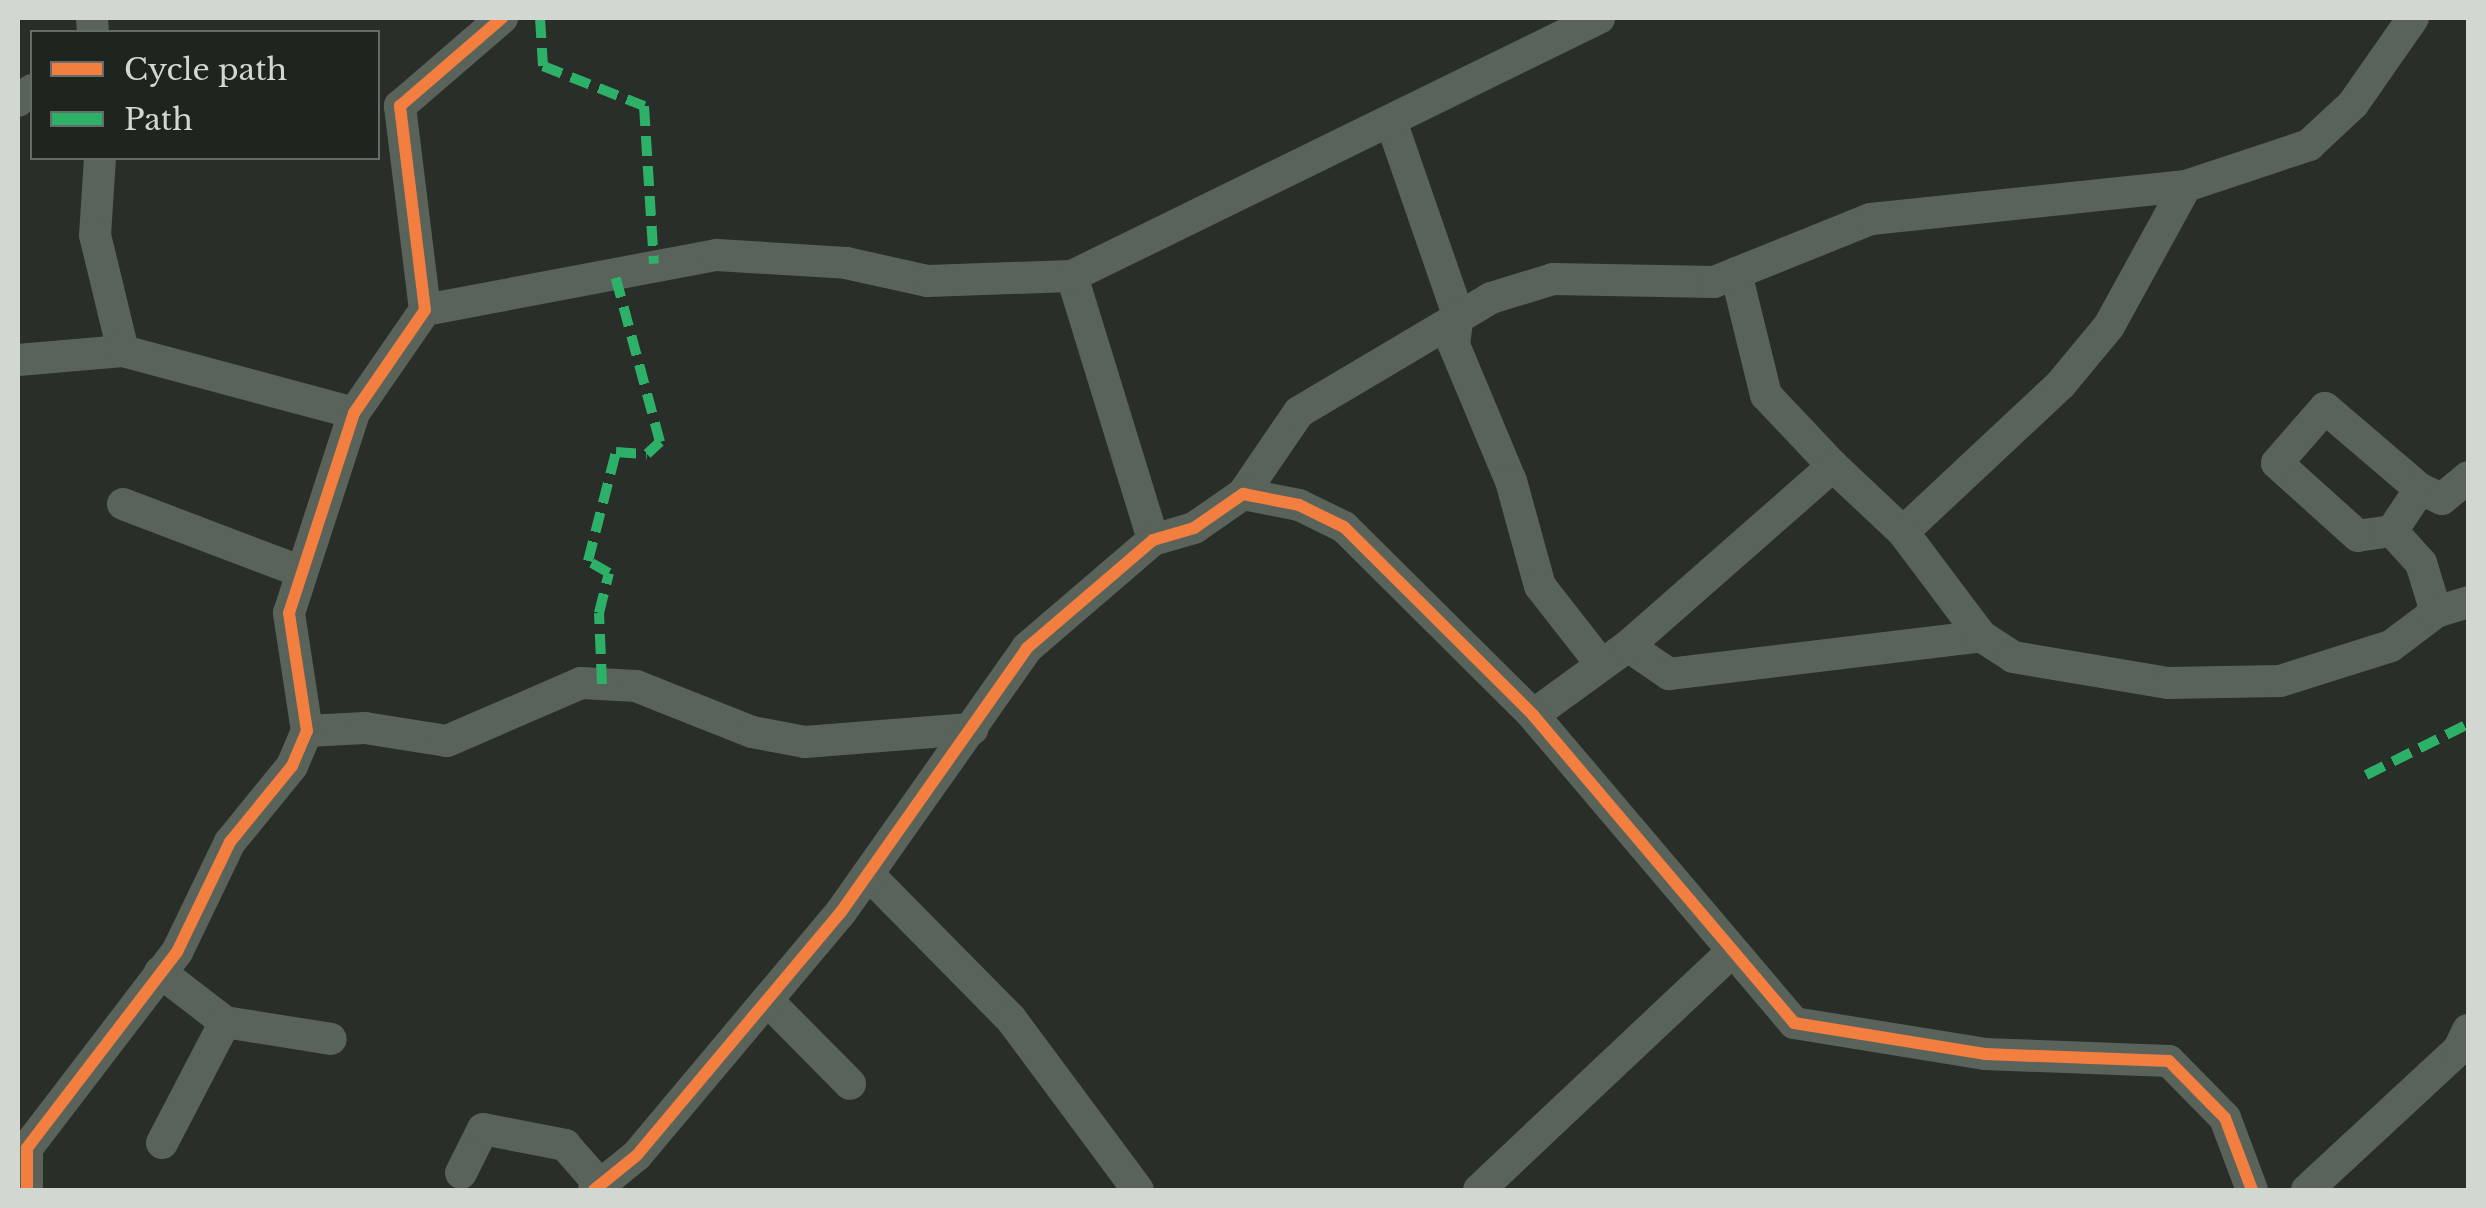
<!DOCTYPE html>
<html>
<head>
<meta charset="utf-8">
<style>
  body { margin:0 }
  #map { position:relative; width:2486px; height:1208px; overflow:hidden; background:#292e29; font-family:"Libre Baskerville",serif }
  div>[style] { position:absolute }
  .minor>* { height:32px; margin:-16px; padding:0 16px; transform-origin:16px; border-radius:16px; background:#59635a }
  .quiet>* { height:10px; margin-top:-5px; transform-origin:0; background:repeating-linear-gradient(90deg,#2db169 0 20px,transparent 0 30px) }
  .cycleway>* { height:12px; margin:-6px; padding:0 6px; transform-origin:6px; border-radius:6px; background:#f27e40 }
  span { translate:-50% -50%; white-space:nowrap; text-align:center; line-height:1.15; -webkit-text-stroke:10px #1e251f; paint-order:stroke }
  .frame { position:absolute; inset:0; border:20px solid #d2d7d2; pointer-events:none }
  .legend { position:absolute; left:30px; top:30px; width:350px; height:130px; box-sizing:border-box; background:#1e251f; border:2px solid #666c67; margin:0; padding:12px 18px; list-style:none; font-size:30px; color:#d2d7d2 }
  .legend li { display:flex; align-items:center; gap:20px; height:50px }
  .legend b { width:50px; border:2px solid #666c67 }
</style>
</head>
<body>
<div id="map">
  <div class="minor">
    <div style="left:92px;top:18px;width:14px;rotate:86deg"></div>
    <div style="left:18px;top:101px;width:18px;rotate:-38deg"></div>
    <div style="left:1392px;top:124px;width:202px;rotate:70.9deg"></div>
    <div style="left:1458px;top:315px;width:30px;rotate:98deg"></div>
    <div style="left:1454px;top:345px;width:147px;rotate:67.3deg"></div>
    <div style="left:1511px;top:481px;width:109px;rotate:74.6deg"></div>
    <div style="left:1540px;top:586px;width:99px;rotate:52deg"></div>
    <div style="left:100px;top:158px;width:77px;rotate:93.7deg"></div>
    <div style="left:95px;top:235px;width:119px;rotate:76.4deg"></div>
    <div style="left:1736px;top:273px;width:126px;rotate:76.2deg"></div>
    <div style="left:1766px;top:395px;width:98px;rotate:46.7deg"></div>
    <div style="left:1072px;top:276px;width:276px;rotate:72.9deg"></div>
    <div style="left:425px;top:310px;width:297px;rotate:-10.7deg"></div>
    <div style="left:717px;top:255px;width:129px;rotate:3.5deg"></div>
    <div style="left:846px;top:263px;width:84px;rotate:12.4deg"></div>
    <div style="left:928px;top:281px;width:144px;rotate:-2deg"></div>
    <div style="left:1072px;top:276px;width:587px;rotate:-26.08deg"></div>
    <div style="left:18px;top:360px;width:105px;rotate:-4.9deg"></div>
    <div style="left:123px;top:351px;width:239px;rotate:15deg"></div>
    <div style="left:1243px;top:494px;width:99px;rotate:-55.7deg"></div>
    <div style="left:1299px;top:412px;width:223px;rotate:-30.7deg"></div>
    <div style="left:1491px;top:298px;width:65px;rotate:-17deg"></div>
    <div style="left:1553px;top:279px;width:161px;rotate:1.1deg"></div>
    <div style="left:1714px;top:282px;width:169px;rotate:-21.9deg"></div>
    <div style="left:1871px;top:219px;width:317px;rotate:-6deg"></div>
    <div style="left:2186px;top:186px;width:130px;rotate:-18.4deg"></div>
    <div style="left:2309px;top:145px;width:60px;rotate:-43deg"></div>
    <div style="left:2353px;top:104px;width:105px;rotate:-55.1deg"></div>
    <div style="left:123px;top:504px;width:191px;rotate:20.8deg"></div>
    <div style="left:2392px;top:531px;width:34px;rotate:172deg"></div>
    <div style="left:2358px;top:536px;width:109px;rotate:-138deg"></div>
    <div style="left:2277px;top:463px;width:73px;rotate:-48.9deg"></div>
    <div style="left:2325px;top:408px;width:125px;rotate:40.5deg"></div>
    <div style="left:1903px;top:532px;width:216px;rotate:-43.1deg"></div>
    <div style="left:2061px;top:384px;width:75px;rotate:-50.4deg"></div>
    <div style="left:2109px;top:326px;width:160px;rotate:-61.2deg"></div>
    <div style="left:2436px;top:612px;width:51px;rotate:-107deg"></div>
    <div style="left:2421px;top:563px;width:43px;rotate:-132.2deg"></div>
    <div style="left:2392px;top:531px;width:50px;rotate:-56.3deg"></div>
    <div style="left:2420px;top:489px;width:24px;rotate:24deg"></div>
    <div style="left:2442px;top:499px;width:34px;rotate:-40deg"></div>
    <div style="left:1628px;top:646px;width:50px;rotate:34.3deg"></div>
    <div style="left:1669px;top:674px;width:314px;rotate:-6.9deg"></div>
    <div style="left:1533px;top:715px;width:117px;rotate:-36deg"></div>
    <div style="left:1628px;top:646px;width:273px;rotate:-41.3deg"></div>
    <div style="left:1833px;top:466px;width:96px;rotate:43.3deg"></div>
    <div style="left:1903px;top:532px;width:130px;rotate:53.1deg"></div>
    <div style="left:1981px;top:636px;width:38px;rotate:33deg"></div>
    <div style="left:2013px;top:657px;width:157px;rotate:9.5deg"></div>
    <div style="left:2168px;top:683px;width:112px;rotate:-1deg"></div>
    <div style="left:2280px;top:681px;width:116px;rotate:-17.5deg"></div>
    <div style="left:2391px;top:646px;width:56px;rotate:-37.1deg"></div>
    <div style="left:2436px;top:612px;width:34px;rotate:-17deg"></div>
    <div style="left:307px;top:731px;width:58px;rotate:-3deg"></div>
    <div style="left:365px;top:728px;width:83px;rotate:9deg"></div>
    <div style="left:447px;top:741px;width:146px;rotate:-23.4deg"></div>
    <div style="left:581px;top:683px;width:55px;rotate:3.1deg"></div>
    <div style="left:636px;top:686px;width:125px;rotate:21.6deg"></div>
    <div style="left:752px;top:732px;width:54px;rotate:10.7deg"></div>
    <div style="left:805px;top:742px;width:168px;rotate:-4.5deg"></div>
    <div style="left:868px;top:874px;width:204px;rotate:45.4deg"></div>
    <div style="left:1011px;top:1019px;width:213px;rotate:53.4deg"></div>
    <div style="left:160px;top:972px;width:82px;rotate:37.6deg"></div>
    <div style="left:225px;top:1022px;width:107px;rotate:9.1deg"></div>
    <div style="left:767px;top:1000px;width:118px;rotate:45.3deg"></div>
    <div style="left:162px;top:1143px;width:136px;rotate:-62.5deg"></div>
    <div style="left:461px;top:1173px;width:49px;rotate:-63.4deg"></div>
    <div style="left:483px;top:1129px;width:84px;rotate:11deg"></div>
    <div style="left:565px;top:1145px;width:55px;rotate:48.7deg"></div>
    <div style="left:27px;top:1190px;width:42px;rotate:-90deg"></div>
    <div style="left:27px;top:1148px;width:247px;rotate:-52.6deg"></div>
    <div style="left:177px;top:952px;width:122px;rotate:-64.3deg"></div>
    <div style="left:230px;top:842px;width:98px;rotate:-50.8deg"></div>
    <div style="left:292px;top:766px;width:38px;rotate:-67deg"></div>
    <div style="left:307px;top:731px;width:119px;rotate:-98.7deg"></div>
    <div style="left:289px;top:613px;width:210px;rotate:-72deg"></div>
    <div style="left:354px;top:413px;width:125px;rotate:-55.4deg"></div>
    <div style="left:425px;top:310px;width:206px;rotate:-97deg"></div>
    <div style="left:400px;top:106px;width:135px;rotate:-40.8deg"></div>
    <div style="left:594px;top:1190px;width:55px;rotate:-39.1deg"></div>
    <div style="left:637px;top:1155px;width:317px;rotate:-50deg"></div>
    <div style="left:841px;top:912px;width:323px;rotate:-54.8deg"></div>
    <div style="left:1027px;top:648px;width:166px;rotate:-40.6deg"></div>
    <div style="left:1153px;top:540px;width:43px;rotate:-16.3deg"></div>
    <div style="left:1194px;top:528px;width:60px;rotate:-34.8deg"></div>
    <div style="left:1243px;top:494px;width:57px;rotate:11.1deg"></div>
    <div style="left:1299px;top:505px;width:50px;rotate:26.1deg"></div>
    <div style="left:1344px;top:527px;width:267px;rotate:44.8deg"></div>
    <div style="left:1533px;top:715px;width:404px;rotate:49.7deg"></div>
    <div style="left:1794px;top:1023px;width:193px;rotate:9.2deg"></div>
    <div style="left:1985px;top:1054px;width:184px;rotate:2.2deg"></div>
    <div style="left:2169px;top:1061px;width:80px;rotate:45.5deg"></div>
    <div style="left:2225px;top:1118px;width:77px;rotate:69.4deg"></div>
    <div style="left:1479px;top:1190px;width:344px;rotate:-43.3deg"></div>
    <div style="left:2307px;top:1190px;width:207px;rotate:-42.8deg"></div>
    <div style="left:2459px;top:1049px;width:21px;rotate:-65deg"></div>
  </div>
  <div class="quiet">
    <div style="left:540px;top:18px;width:48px;rotate:86.4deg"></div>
    <div style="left:543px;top:66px;width:109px;rotate:21.6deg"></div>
    <div style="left:644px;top:106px;width:158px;rotate:86.4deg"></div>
    <div style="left:602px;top:684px;width:71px;rotate:-92.4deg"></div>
    <div style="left:599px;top:613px;width:41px;rotate:-76deg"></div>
    <div style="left:609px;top:573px;width:24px;rotate:-150deg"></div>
    <div style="left:588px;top:561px;width:113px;rotate:-75.6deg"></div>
    <div style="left:616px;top:452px;width:31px;rotate:4deg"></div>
    <div style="left:647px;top:454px;width:18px;rotate:-43deg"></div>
    <div style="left:660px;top:442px;width:176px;rotate:-105.1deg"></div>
    <div style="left:2366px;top:775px;width:114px;rotate:-26.6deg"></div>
  </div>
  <div class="cycleway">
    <div style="left:27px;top:1190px;width:42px;rotate:-90deg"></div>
    <div style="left:27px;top:1148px;width:247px;rotate:-52.6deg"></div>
    <div style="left:177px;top:952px;width:122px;rotate:-64.3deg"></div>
    <div style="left:230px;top:842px;width:98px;rotate:-50.8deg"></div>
    <div style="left:292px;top:766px;width:38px;rotate:-67deg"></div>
    <div style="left:307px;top:731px;width:119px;rotate:-98.7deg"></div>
    <div style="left:289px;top:613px;width:210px;rotate:-72deg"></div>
    <div style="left:354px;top:413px;width:125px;rotate:-55.4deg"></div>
    <div style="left:425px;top:310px;width:206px;rotate:-97deg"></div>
    <div style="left:400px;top:106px;width:135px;rotate:-40.8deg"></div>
    <div style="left:594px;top:1190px;width:55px;rotate:-39.1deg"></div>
    <div style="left:637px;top:1155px;width:317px;rotate:-50deg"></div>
    <div style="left:841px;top:912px;width:323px;rotate:-54.8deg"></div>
    <div style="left:1027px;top:648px;width:166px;rotate:-40.6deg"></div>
    <div style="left:1153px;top:540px;width:43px;rotate:-16.3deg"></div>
    <div style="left:1194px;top:528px;width:60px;rotate:-34.8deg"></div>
    <div style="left:1243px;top:494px;width:57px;rotate:11.1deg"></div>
    <div style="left:1299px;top:505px;width:50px;rotate:26.1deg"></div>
    <div style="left:1344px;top:527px;width:267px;rotate:44.8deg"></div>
    <div style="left:1533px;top:715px;width:404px;rotate:49.7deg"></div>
    <div style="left:1794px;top:1023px;width:193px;rotate:9.2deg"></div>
    <div style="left:1985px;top:1054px;width:184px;rotate:2.2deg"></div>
    <div style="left:2169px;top:1061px;width:80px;rotate:45.5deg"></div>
    <div style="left:2225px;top:1118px;width:77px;rotate:69.4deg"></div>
  </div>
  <div class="frame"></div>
  <ul class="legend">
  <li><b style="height:12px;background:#f27e40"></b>Cycle path</li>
  <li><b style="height:12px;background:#2db169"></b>Path</li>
  </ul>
</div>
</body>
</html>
